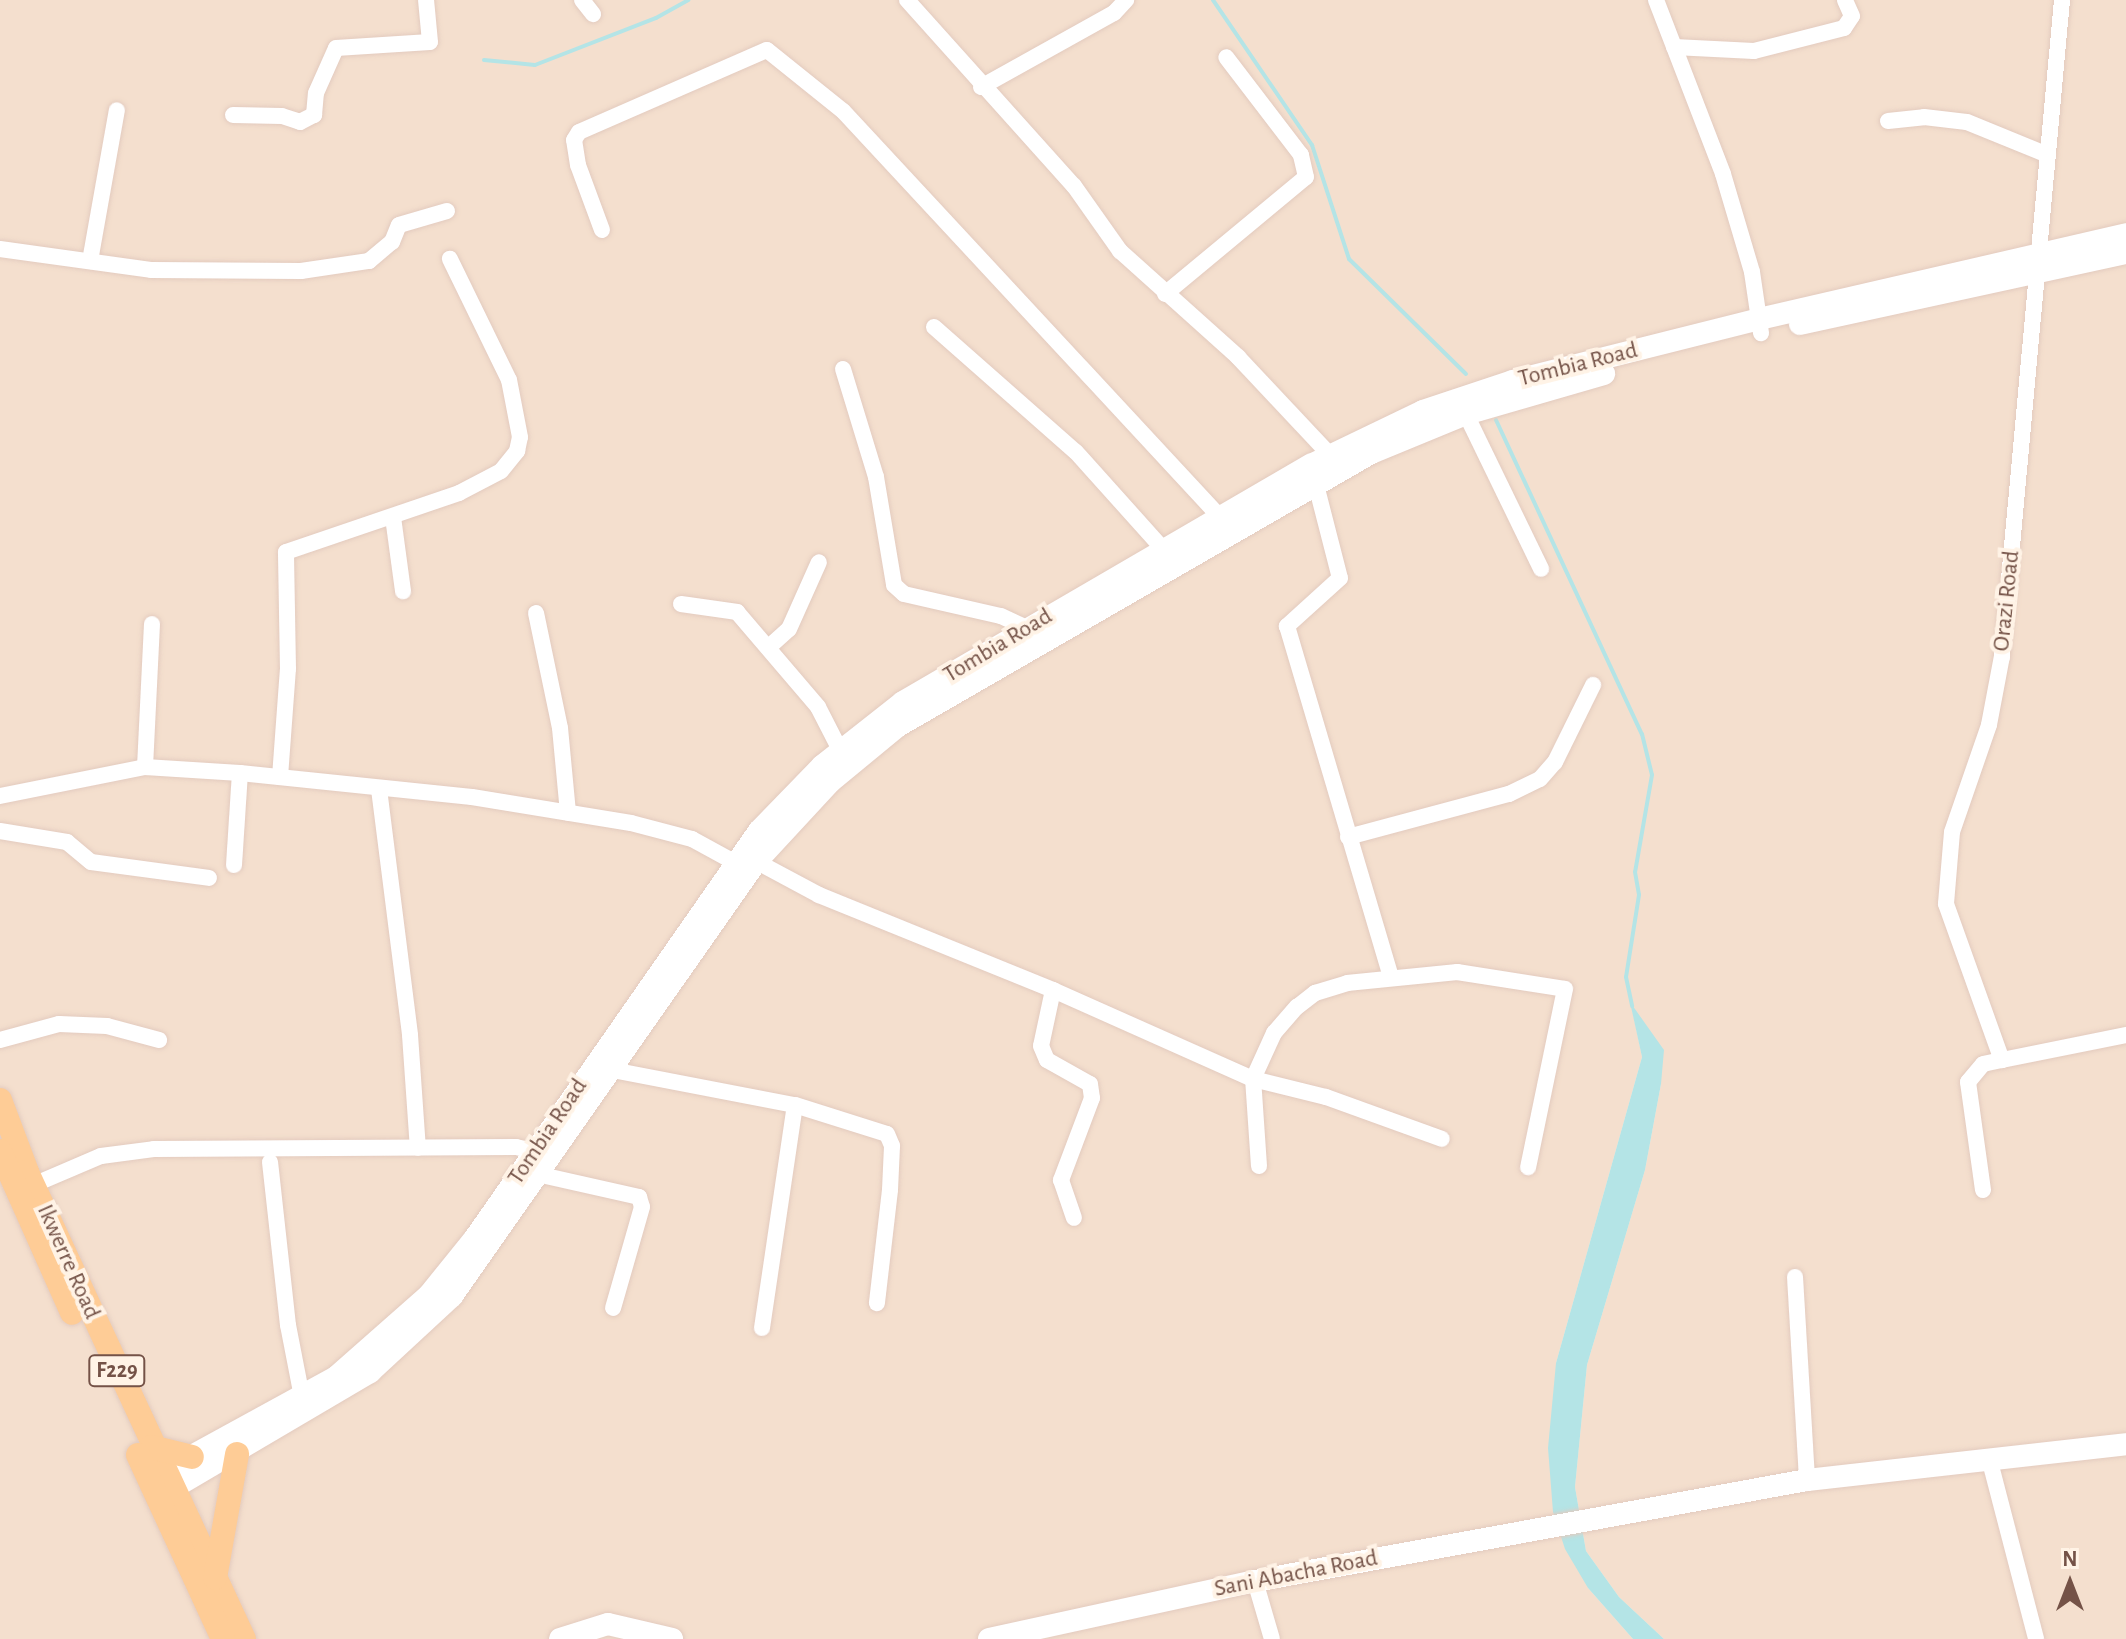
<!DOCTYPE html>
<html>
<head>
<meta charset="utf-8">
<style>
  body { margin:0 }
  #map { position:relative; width:2126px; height:1639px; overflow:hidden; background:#fdeee0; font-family:"Alegreya Sans",sans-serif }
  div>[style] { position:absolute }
  .residential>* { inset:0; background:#f4dfce }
  .water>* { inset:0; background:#b4e4e6 }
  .stream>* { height:4px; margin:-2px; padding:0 2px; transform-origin:2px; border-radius:2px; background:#b4e4e6 }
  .roads { filter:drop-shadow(0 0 2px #e3cbbf) drop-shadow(0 0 2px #e3cbbf) }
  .street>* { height:16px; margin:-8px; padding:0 8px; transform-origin:8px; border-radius:8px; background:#fff }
  .secondary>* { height:22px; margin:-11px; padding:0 11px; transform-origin:11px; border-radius:11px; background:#fff }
  .primary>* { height:24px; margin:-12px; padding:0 12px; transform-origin:12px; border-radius:12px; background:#fecc96 }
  span { translate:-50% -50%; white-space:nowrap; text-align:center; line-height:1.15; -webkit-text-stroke:8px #fff3e6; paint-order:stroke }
  .shield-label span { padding:2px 6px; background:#fff3e6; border:2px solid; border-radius:6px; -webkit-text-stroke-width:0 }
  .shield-label { font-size:22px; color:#745247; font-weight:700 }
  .street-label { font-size:24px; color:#745247 }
  .north { position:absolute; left:2030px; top:1543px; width:80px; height:80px; -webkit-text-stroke:6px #fff3e6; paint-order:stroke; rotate:0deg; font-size:22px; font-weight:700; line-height:32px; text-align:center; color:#745247 }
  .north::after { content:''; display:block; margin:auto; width:28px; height:36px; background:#745247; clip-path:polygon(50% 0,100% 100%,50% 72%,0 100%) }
</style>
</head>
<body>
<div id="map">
  <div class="residential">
    <div style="clip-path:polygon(0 0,2126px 0,2126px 1639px,1664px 1639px,1619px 1597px,1586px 1551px,1575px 1487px,1587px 1365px,1645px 1170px,1661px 1084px,1631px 1004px,1642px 1057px,1556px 1363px,1588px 1588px,1633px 1639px,0 1639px)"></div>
  </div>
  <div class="water">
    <div style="clip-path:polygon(1630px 1002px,1664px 1050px,1661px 1084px,1645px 1170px,1587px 1365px,1575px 1487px,1586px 1551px,1619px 1597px,1664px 1639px,1633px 1639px,1588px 1588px,1565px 1549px,1553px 1512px,1548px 1448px,1556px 1363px,1642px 1057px)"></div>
  </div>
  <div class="stream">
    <div style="left:1213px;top:0;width:176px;rotate:55.7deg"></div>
    <div style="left:1312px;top:145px;width:120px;rotate:72deg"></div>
    <div style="left:1349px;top:259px;width:164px;rotate:44.5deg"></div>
    <div style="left:484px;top:60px;width:51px;rotate:5.6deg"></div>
    <div style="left:535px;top:65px;width:130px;rotate:-21.2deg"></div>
    <div style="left:656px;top:18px;width:37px;rotate:-29deg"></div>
    <div style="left:1496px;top:420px;width:346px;rotate:65.1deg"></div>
    <div style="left:1642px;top:734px;width:42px;rotate:76.3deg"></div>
    <div style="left:1652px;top:775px;width:98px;rotate:99.9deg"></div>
    <div style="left:1635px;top:872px;width:23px;rotate:80deg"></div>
    <div style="left:1639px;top:895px;width:83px;rotate:99deg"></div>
    <div style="left:1626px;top:977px;width:30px;rotate:78deg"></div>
  </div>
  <div class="roads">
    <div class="street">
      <div style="left:582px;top:0;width:18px;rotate:52deg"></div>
      <div style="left:907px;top:0;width:250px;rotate:48.1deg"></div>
      <div style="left:1074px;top:186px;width:80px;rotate:54.7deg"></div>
      <div style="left:1120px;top:251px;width:159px;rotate:41.9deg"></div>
      <div style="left:1238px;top:357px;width:134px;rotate:46.8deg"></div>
      <div style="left:1656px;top:0;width:186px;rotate:68.9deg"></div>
      <div style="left:1723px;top:174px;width:102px;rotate:73.5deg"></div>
      <div style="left:1752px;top:272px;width:62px;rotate:81.6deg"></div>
      <div style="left:2062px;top:0;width:659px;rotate:95.23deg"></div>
      <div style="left:2002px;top:656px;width:70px;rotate:100.7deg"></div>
      <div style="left:1989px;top:725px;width:113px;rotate:109.1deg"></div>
      <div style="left:1952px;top:832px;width:72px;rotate:94.8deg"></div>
      <div style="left:1946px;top:904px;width:166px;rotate:70.3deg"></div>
      <div style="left:2002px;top:1060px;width:126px;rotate:-11.4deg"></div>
      <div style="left:1674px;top:47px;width:80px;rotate:2.9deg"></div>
      <div style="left:1754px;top:51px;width:93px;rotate:-14.3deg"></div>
      <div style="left:1844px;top:28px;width:14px;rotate:-56deg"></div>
      <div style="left:1852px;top:16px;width:17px;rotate:-114deg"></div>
      <div style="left:981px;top:87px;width:152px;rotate:-29.1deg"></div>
      <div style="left:1114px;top:13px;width:18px;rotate:-47deg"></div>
      <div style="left:233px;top:115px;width:49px;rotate:1.2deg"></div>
      <div style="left:282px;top:116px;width:19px;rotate:18deg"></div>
      <div style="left:300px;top:122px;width:16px;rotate:-27deg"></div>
      <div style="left:314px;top:115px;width:22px;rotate:-85deg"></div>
      <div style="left:316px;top:93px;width:49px;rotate:-66deg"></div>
      <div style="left:336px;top:48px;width:94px;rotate:-3.7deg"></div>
      <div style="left:430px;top:42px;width:42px;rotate:-95.4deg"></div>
      <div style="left:1888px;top:121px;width:36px;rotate:-6deg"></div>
      <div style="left:1924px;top:117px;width:43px;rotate:6.6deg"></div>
      <div style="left:1967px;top:122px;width:87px;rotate:22.2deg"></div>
      <div style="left:602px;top:230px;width:69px;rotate:-110.3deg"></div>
      <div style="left:578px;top:165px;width:25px;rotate:-99deg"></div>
      <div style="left:574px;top:140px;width:9px;rotate:-58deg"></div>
      <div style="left:579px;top:132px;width:205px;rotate:-23.6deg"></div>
      <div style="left:767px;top:50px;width:97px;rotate:38.8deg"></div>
      <div style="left:843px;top:111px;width:555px;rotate:47.12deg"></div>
      <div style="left:0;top:249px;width:152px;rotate:7.9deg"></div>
      <div style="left:151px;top:270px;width:150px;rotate:0.4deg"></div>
      <div style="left:301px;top:271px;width:69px;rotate:-8.4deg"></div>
      <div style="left:369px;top:261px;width:30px;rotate:-40deg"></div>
      <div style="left:392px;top:242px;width:18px;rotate:-68deg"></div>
      <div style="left:399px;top:225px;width:50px;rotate:-16.3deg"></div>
      <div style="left:90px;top:261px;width:153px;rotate:-79.9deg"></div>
      <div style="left:1165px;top:294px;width:183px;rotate:-39.7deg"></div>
      <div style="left:1306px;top:177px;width:23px;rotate:-103deg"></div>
      <div style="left:1301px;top:155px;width:123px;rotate:-127.4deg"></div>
      <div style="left:934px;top:327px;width:189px;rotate:41.4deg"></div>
      <div style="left:1076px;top:452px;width:130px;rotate:48.1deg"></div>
      <div style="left:843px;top:369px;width:113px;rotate:73deg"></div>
      <div style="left:876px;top:477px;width:109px;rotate:80.5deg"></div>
      <div style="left:894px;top:585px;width:13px;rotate:42deg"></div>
      <div style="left:904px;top:594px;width:99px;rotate:12.8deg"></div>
      <div style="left:1001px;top:616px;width:29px;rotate:25deg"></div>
      <div style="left:1462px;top:406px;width:181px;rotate:64.1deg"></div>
      <div style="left:1314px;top:477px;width:104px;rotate:75.6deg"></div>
      <div style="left:1340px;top:578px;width:72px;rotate:137.8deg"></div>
      <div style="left:1287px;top:626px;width:366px;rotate:73.5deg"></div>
      <div style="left:393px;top:517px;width:75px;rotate:82.3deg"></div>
      <div style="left:681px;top:604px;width:57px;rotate:8.1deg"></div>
      <div style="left:737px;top:612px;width:125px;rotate:49.5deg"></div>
      <div style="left:818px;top:707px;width:48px;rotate:62.9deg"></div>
      <div style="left:536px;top:613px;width:117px;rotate:78.2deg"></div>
      <div style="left:560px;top:728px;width:85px;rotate:84.6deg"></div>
      <div style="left:770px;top:646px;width:25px;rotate:-42deg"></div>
      <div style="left:789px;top:629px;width:73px;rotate:-65.9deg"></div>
      <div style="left:145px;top:767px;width:143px;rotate:-87.2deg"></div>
      <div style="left:280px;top:777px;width:108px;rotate:-85.8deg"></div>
      <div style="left:288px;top:669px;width:117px;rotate:-91deg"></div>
      <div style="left:286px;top:552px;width:183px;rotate:-18.8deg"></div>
      <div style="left:459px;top:493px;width:47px;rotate:-27.6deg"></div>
      <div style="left:501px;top:471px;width:26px;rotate:-51deg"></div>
      <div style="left:517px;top:451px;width:14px;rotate:-78deg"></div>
      <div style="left:520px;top:437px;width:58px;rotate:-100.9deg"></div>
      <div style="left:509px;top:380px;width:135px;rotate:-116deg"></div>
      <div style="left:379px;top:789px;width:248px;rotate:82.8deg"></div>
      <div style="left:410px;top:1035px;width:113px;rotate:86deg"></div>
      <div style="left:0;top:796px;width:148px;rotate:-11.3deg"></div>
      <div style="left:145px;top:767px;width:95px;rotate:3.6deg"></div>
      <div style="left:240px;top:773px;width:233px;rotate:5.9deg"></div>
      <div style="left:472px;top:797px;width:161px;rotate:9.3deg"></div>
      <div style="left:631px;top:823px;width:63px;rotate:14.7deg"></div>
      <div style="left:692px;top:839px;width:50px;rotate:28.6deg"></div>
      <div style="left:0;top:831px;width:68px;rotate:9.3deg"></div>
      <div style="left:67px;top:842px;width:31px;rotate:40deg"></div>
      <div style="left:91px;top:862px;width:119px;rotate:7.7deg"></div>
      <div style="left:1348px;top:837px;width:167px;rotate:-15deg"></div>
      <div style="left:1509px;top:794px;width:34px;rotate:-26deg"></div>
      <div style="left:1540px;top:779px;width:23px;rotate:-49deg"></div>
      <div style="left:1555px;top:762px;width:86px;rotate:-63.7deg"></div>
      <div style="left:750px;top:858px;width:78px;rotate:28.2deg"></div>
      <div style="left:819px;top:895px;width:253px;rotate:22.1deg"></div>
      <div style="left:1053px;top:990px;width:219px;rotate:24deg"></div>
      <div style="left:1253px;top:1079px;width:75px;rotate:13.9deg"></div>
      <div style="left:1326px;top:1097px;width:123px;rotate:19.9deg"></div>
      <div style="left:234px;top:865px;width:92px;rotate:-86.3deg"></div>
      <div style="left:1053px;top:990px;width:57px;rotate:102.1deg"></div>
      <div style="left:1041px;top:1046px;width:15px;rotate:67deg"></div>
      <div style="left:1047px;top:1060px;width:49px;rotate:29.2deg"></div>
      <div style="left:1090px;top:1084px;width:14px;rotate:82deg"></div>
      <div style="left:1092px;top:1098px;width:88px;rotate:110.7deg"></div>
      <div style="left:1061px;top:1180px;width:40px;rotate:71.1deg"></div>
      <div style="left:0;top:1040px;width:61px;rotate:-15.2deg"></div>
      <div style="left:59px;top:1024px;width:48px;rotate:2.4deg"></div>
      <div style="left:107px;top:1026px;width:54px;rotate:15.1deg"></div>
      <div style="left:602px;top:1068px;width:197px;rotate:10.9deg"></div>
      <div style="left:795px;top:1105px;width:96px;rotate:17.5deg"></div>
      <div style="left:887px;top:1134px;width:13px;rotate:67deg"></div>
      <div style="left:892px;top:1146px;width:44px;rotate:92.6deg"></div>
      <div style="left:890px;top:1190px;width:114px;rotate:96.6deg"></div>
      <div style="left:270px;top:1162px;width:164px;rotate:83.7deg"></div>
      <div style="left:288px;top:1325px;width:73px;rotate:79deg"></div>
      <div style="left:1259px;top:1166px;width:87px;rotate:-93.9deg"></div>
      <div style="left:1253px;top:1079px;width:51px;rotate:-65.5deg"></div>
      <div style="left:1274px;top:1033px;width:35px;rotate:-49deg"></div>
      <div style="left:1297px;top:1007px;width:23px;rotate:-38deg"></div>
      <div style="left:1315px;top:993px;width:34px;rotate:-17deg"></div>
      <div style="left:1347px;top:983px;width:111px;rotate:-5.7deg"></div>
      <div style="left:1457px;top:972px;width:109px;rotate:8.9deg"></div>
      <div style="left:1565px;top:989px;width:182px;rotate:101.7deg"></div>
      <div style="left:528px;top:1172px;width:114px;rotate:12.7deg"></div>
      <div style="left:639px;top:1197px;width:10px;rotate:73deg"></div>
      <div style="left:642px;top:1207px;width:105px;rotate:106deg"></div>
      <div style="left:33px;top:1185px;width:74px;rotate:-23.1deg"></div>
      <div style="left:101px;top:1156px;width:53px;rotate:-7.5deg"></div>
      <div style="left:154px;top:1149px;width:362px;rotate:-0.3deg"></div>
      <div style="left:516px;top:1147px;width:27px;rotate:13deg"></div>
      <div style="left:1983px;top:1190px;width:109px;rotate:-97.9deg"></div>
      <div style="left:1968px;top:1082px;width:23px;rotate:-50deg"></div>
      <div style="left:1983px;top:1064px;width:19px;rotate:-12deg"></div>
      <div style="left:1795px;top:1277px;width:203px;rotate:86.6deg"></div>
      <div style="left:762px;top:1328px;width:225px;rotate:-81.6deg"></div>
      <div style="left:1989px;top:1458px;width:187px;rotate:75.4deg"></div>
      <div style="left:1255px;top:1581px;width:60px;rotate:73.7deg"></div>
    </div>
    <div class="secondary">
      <div style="left:1800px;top:324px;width:334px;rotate:-12.3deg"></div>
      <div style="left:177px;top:1464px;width:181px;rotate:-28.7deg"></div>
      <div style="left:336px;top:1377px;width:124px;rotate:-41.4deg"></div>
      <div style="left:429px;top:1295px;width:73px;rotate:-51.1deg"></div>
      <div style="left:475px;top:1238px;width:496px;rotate:-55.1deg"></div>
      <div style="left:759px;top:831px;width:91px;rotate:-45.9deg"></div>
      <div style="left:822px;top:766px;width:103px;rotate:-38.3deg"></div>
      <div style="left:903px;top:702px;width:472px;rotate:-30.2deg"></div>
      <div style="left:1311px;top:465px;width:124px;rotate:-25.7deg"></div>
      <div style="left:1423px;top:411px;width:95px;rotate:-18.4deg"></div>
      <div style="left:1513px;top:381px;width:254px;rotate:-14.1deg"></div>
      <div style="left:1759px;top:319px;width:377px;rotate:-13deg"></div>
      <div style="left:158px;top:1497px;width:246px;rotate:-30.5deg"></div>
      <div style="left:370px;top:1372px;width:112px;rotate:-42.8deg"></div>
      <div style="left:452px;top:1296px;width:530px;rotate:-54.99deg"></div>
      <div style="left:756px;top:862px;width:109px;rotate:-47.2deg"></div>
      <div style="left:830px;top:782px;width:88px;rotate:-39.5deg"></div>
      <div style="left:898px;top:726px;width:546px;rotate:-29.99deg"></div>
      <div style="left:1371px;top:453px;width:103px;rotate:-22.3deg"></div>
      <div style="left:1466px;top:414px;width:144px;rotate:-16.2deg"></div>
      <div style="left:560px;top:1639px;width:50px;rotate:-17.4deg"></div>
      <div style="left:608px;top:1624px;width:66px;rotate:13.2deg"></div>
      <div style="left:989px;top:1639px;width:272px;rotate:-12.3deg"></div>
      <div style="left:1255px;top:1581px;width:561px;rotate:-10.37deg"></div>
      <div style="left:1807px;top:1480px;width:321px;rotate:-6.4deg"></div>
    </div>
    <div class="primary">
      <div style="left:0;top:1100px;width:77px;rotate:69.4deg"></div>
      <div style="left:27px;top:1172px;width:515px;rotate:65.08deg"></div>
      <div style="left:0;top:1151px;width:177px;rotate:66deg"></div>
      <div style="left:151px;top:1447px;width:42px;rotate:13.7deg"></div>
      <div style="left:138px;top:1455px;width:203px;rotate:65.2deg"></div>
      <div style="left:215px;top:1578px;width:126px;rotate:-79.9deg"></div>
    </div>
  </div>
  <div class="shield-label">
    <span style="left:117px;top:1371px">F229</span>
  </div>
  <div class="street-label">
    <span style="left:1578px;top:365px;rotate:-14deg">Tombia Road</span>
    <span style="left:2007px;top:601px;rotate:-84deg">Orazi Road</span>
    <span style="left:998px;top:646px;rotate:-31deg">Tombia Road</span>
    <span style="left:548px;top:1132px;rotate:-56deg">Tombia Road</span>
    <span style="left:68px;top:1262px;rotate:66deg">Ikwerre Road</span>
    <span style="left:1296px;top:1574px;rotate:-11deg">Sani Abacha Road</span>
  </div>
  <div class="north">N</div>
</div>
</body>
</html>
